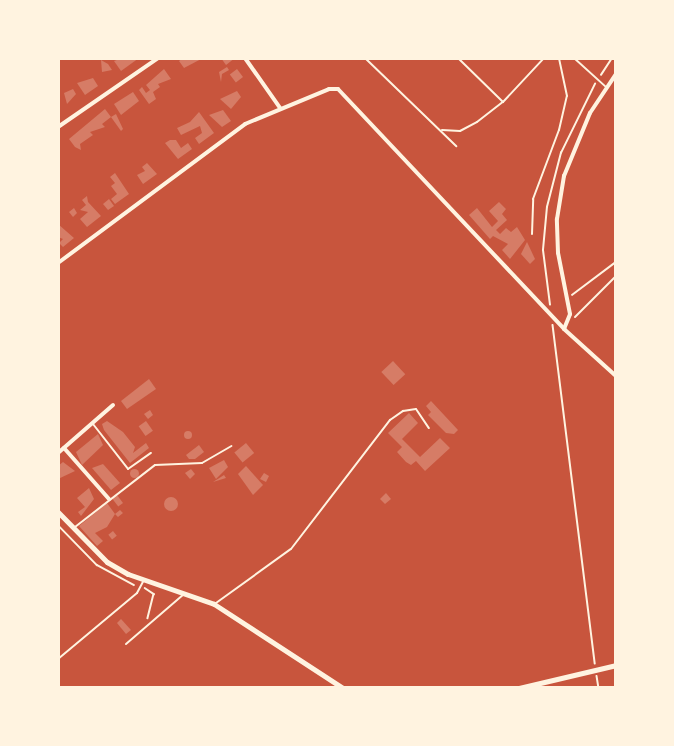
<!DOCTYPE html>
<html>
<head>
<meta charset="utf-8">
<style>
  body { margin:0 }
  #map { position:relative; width:674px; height:746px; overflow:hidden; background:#c8553d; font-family:"Alegreya Sans",sans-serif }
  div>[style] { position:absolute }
  .building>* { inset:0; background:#d67c66; transform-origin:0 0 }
  .round { border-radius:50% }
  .path>* { height:1.5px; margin:-0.75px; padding:0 0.75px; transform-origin:0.75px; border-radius:0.75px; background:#fff3e0 }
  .service>* { height:2px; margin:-1px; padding:0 1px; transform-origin:1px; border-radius:1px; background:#fff3e0 }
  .minor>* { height:4px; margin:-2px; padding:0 2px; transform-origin:2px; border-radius:2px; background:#fff3e0 }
  .secondary>* { height:5px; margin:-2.5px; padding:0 2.5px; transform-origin:2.5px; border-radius:2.5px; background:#fff3e0 }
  span { translate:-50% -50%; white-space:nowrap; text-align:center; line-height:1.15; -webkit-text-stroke:5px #fff3e0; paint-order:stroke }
  .frame { position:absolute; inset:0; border:60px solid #fff3e0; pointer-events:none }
</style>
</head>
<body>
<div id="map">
  <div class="building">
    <div style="clip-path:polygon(122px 58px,139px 58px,121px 71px,114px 61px)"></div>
    <div style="clip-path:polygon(183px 58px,203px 58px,184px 68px,179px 61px)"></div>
    <div style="clip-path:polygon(221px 58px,235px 58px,226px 65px)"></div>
    <div style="clip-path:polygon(101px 60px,108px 64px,112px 70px,102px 72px)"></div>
    <div style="clip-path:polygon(227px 67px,229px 70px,222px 74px,221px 82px,219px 72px)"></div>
    <div style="clip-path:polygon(164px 69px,171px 79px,158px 84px,160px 87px,153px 92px,156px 99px,149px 104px,139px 90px,142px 87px,146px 93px,150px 90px,146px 85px)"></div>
    <div style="left:237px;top:69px;width:10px;height:9px;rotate:53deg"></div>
    <div style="clip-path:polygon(93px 78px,98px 86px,85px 95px,77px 83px)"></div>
    <div style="clip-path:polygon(73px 89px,76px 94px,67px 104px,64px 93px)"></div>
    <div style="clip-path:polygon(237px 91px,241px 97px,231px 109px,220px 99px)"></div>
    <div style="clip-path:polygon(133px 92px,139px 101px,121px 115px,114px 104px)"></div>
    <div style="clip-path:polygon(105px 109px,111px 117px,102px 124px,105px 127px,90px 132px,93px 135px,80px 144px,81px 150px,75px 147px,69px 139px)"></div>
    <div style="clip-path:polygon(223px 110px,231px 121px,222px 127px,209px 115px)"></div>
    <div style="clip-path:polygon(199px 112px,214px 133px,199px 144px,195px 138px,202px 133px,200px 126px,181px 135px,177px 128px,190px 122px)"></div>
    <div style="clip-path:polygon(116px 114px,123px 129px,121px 131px,111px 117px)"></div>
    <div style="clip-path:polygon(170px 140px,176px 140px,181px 148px,188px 143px,192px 149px,178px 159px,165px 143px)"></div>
    <div style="clip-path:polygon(147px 163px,157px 174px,143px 184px,137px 175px,145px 171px,142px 167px)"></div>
    <div style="clip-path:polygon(115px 173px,129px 194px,115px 204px,111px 199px,117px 194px,111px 186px,115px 183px,110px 177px)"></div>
    <div style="clip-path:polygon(87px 196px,88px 202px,101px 216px,87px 227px,80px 219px,88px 212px,80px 210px,86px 205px,82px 200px)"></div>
    <div style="clip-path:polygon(109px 199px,114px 206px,108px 210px,103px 204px)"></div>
    <div style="clip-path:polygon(499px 202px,506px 209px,502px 214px,507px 220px,496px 230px,500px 234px,506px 228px,511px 232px,517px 227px,525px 240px,510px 259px,502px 250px,508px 244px,493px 236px,490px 239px,469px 215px,477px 208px,492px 227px,498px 221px,489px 211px)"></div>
    <div style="clip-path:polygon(74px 208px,77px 213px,73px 217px,69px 212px)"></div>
    <div style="clip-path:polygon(58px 224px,74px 238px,63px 247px,59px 243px,63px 239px,58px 237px)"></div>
    <div style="clip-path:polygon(527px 242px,535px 259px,530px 264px,521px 254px)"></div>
    <div style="left:393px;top:361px;width:18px;height:16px;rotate:47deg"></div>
    <div style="clip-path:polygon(149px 379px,156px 389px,127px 409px,121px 401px)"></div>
    <div style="clip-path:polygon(431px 401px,458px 430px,454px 434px,446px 433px,428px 415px,431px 412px,426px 406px)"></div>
    <div style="clip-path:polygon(150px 410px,153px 415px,148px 419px,144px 414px)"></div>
    <div style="clip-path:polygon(409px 413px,418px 423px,402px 439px,420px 457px,440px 438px,450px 448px,425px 471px,416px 461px,411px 465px,406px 462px,397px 452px,402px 447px,388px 433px)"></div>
    <div style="clip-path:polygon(107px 421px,123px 432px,135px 447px,133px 453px,146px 443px,149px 448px,130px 463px,104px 430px,102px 424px)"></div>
    <div style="left:146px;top:421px;width:12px;height:9px;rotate:55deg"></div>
    <div class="round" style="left:184px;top:431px;width:8px;height:8px"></div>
    <div style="clip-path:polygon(98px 434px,103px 445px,82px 465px,76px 452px)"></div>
    <div style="left:246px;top:443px;width:13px;height:15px;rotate:51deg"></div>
    <div style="clip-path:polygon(199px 445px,204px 452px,195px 459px,189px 459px,186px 455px)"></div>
    <div style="clip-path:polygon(224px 460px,228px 467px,216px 479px,209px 468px)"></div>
    <div style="clip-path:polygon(63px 462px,75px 471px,58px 479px,58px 466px)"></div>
    <div style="clip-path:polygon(103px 464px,120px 483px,111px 490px,92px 468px)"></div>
    <div style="clip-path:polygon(246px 466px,263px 485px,253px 495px,238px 474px)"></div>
    <div class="round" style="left:129.5px;top:468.5px;width:9px;height:9px"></div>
    <div style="clip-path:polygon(191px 469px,195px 474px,190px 479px,185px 473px)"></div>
    <div style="clip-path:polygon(264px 473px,269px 476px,266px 482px,260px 479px)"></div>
    <div style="clip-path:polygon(224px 475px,226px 478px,213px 482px)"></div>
    <div style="clip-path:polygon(89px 488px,94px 499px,81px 516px,78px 512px,85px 507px,77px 498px)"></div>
    <div style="clip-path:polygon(386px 493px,391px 499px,385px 504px,380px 499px)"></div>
    <div style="left:117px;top:495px;width:10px;height:6px;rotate:53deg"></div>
    <div class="round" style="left:164px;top:497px;width:14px;height:14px"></div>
    <div style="clip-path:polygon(107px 503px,115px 514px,120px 510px,123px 513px,118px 517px,115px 514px,107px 527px,95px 533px,103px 541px,97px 546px,79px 526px)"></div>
    <div style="left:113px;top:531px;width:6px;height:6px;rotate:51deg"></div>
    <div style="clip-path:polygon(121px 619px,131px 630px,126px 634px,117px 623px)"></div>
  </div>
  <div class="path">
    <div style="left:601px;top:75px;width:20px;rotate:-57deg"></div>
    <div style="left:572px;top:295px;width:55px;rotate:-36.9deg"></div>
    <div style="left:550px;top:305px;width:55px;rotate:-97.3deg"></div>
    <div style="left:543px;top:250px;width:43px;rotate:-84.7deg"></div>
    <div style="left:547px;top:207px;width:56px;rotate:-75.5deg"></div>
    <div style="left:561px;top:153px;width:77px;rotate:-63.8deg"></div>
    <div style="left:553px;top:325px;width:341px;rotate:82.9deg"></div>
    <div style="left:58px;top:525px;width:56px;rotate:45.7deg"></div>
    <div style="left:97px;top:565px;width:42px;rotate:28.4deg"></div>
    <div style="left:145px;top:588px;width:11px;rotate:34deg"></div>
    <div style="left:154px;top:594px;width:25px;rotate:104deg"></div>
    <div style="left:597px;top:676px;width:12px;rotate:81deg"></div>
  </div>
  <div class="service">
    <div style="left:365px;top:58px;width:127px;rotate:44deg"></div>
    <div style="left:458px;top:58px;width:63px;rotate:44.4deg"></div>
    <div style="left:574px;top:58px;width:43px;rotate:42.2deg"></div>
    <div style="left:442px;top:130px;width:18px;rotate:3deg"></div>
    <div style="left:460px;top:131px;width:19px;rotate:-28deg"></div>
    <div style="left:477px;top:122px;width:33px;rotate:-38deg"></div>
    <div style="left:503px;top:102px;width:60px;rotate:-47deg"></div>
    <div style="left:532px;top:234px;width:35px;rotate:-88deg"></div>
    <div style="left:533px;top:199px;width:74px;rotate:-69.4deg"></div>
    <div style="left:559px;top:130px;width:35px;rotate:-77deg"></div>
    <div style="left:567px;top:96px;width:39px;rotate:-102deg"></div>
    <div style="left:575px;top:317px;width:58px;rotate:-45deg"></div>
    <div style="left:93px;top:424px;width:57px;rotate:52.1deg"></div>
    <div style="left:128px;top:469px;width:28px;rotate:-35deg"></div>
    <div style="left:75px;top:527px;width:101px;rotate:-37.8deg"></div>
    <div style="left:155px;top:465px;width:47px;rotate:-2.4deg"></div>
    <div style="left:202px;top:463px;width:34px;rotate:-30deg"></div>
    <div style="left:216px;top:603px;width:92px;rotate:-35.8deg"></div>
    <div style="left:291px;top:549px;width:163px;rotate:-52.5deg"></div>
    <div style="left:390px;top:420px;width:16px;rotate:-35deg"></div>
    <div style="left:403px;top:411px;width:13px;rotate:-9deg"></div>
    <div style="left:416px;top:409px;width:23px;rotate:56deg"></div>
    <div style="left:126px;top:644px;width:75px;rotate:-40.7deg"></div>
    <div style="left:58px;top:659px;width:103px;rotate:-39.9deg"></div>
    <div style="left:137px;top:593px;width:15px;rotate:-62deg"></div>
  </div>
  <div class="minor">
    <div style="left:245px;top:58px;width:61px;rotate:55deg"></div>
    <div style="left:58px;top:127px;width:121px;rotate:-34.6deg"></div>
    <div style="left:58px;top:263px;width:233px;rotate:-36.6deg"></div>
    <div style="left:245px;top:124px;width:91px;rotate:-22.6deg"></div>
    <div style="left:329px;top:89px;width:9px"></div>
    <div style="left:338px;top:89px;width:330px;rotate:46.7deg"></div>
    <div style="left:564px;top:329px;width:70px;rotate:42.1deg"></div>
    <div style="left:564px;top:329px;width:16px;rotate:-68deg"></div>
    <div style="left:570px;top:314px;width:62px;rotate:-101.1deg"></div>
    <div style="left:558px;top:253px;width:34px;rotate:-92deg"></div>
    <div style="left:557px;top:219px;width:44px;rotate:-80.8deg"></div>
    <div style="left:564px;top:176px;width:68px;rotate:-67.6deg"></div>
    <div style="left:590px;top:113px;width:47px;rotate:-56.3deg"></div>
    <div style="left:64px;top:448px;width:68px;rotate:48.6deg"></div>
    <div style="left:58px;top:453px;width:73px;rotate:-41.1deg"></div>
  </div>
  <div class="secondary">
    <div style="left:58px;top:512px;width:70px;rotate:45.6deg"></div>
    <div style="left:107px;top:562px;width:24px;rotate:30deg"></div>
    <div style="left:128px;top:574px;width:91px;rotate:19.2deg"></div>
    <div style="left:214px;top:604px;width:154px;rotate:33.1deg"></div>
    <div style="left:519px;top:688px;width:100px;rotate:-13.3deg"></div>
  </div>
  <div class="frame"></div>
</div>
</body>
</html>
